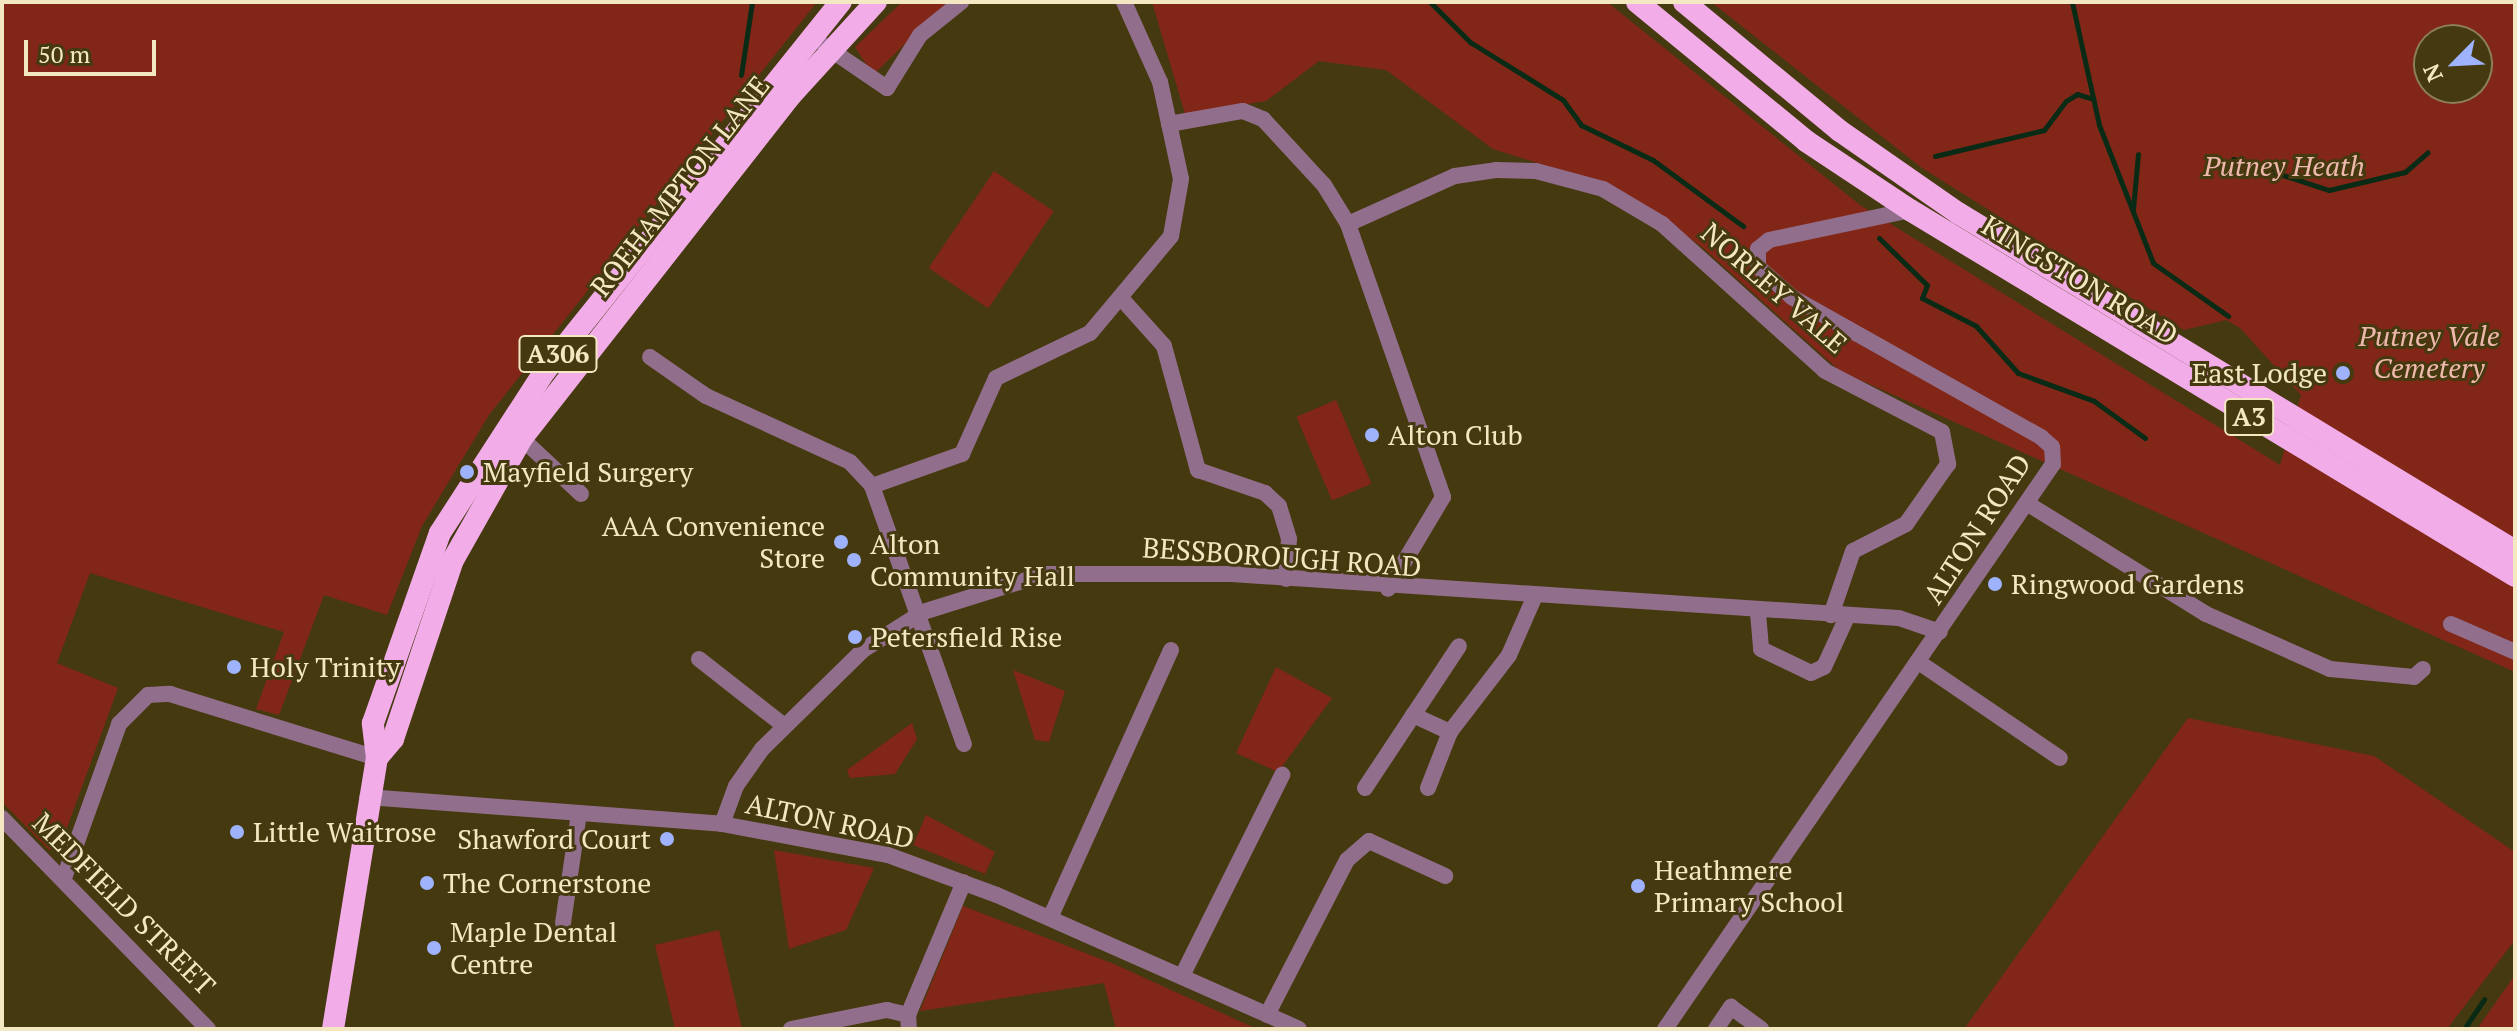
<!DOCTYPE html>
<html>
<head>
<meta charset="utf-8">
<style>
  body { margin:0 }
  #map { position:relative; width:2517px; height:1031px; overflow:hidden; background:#45390f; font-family:"PT Serif",serif }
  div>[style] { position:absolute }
  .green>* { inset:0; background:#822718; transform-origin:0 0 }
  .stream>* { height:5px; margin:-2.5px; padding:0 2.5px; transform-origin:2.5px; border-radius:2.5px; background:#092a15 }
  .minor>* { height:16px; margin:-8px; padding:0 8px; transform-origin:8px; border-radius:8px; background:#916e8b }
  .tertiary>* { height:16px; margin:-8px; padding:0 8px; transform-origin:8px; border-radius:8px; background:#916e8b }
  .trunk>* { height:22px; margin:-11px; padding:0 11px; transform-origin:11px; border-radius:11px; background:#f2ace8 }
  .dots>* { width:22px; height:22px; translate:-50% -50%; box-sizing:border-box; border:4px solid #45390f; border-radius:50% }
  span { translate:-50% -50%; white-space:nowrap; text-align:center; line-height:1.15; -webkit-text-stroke:6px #45390f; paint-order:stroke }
  .shield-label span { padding:2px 6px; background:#45390f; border:2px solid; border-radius:6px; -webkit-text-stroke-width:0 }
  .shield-label { font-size:26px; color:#f4e8c3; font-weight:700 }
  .park-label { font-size:28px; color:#efb8ac; font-style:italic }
  .street-label { font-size:28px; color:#f4e8c3 }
  .poi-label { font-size:28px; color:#f4e8c3 }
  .right { translate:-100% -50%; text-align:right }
  .left { translate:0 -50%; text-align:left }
  .frame { position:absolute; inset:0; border:4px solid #f4e8c3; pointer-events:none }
  .north { position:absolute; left:2413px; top:24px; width:80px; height:80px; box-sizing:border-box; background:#45390f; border:2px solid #8b7f57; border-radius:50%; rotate:246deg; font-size:22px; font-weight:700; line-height:32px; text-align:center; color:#f4e8c3 }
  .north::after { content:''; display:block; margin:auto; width:28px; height:36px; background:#9fb3fd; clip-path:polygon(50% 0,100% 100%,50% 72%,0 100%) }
  .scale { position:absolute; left:24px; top:40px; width:132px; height:36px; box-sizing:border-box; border:4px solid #f4e8c3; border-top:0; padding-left:10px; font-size:24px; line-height:28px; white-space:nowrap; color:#f4e8c3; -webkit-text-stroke:6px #45390f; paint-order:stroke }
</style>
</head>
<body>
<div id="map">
  <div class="green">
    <div style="clip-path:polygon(2px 2px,817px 2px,489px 415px,422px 526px,387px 615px,324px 595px,279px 715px,256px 709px,284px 632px,90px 573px,57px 663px,118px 688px,60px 847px,49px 850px,2px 802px)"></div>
    <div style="clip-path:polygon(902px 2px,948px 2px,873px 75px,855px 47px)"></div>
    <div style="clip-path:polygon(evenodd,1152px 2px,1607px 2px,1860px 205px,2280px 465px,2301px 395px,2240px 328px,2226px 320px,2184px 330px,2048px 247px,1922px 168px,1711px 2px,2515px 2px,2515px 672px,1840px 371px,1701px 246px,1617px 188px,1493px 149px,1386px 70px,1319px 61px,1266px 101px,1185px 114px,1152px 2px,2429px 40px,2477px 40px,2477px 88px,2429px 88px,2429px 40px)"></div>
    <div style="left:994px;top:171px;width:72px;height:117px;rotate:34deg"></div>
    <div style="left:1336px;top:400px;width:91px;height:43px;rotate:67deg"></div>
    <div style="clip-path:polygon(1276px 667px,1332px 698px,1278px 772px,1236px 753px)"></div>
    <div style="clip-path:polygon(1013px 670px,1065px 691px,1049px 742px,1035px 740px)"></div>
    <div style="clip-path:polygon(2188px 718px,2374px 756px,2515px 852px,2515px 940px,2447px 1029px,1964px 1029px)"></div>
    <div style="clip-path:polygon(912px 723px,917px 739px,895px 774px,850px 778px,847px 770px)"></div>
    <div style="clip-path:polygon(926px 815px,995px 852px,985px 874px,913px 845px)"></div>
    <div style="clip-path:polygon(774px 850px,874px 868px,846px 930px,789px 949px)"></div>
    <div style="clip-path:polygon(963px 906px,1114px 964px,1257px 1029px,1116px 1029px,1104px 983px,920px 1011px)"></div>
    <div style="clip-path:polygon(719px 930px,742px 1029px,675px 1029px,655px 945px)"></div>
    <div style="clip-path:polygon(2515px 975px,2515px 1029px,2477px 1029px)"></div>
  </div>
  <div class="stream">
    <div style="left:1430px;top:2px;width:57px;rotate:45deg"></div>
    <div style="left:1470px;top:42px;width:110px;rotate:31.9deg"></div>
    <div style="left:1563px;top:100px;width:31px;rotate:54deg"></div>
    <div style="left:1581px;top:125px;width:80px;rotate:25.9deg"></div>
    <div style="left:1653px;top:160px;width:112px;rotate:36.3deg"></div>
    <div style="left:2072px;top:2px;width:126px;rotate:77.6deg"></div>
    <div style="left:2099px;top:125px;width:148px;rotate:68.6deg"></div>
    <div style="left:2153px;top:263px;width:92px;rotate:35.2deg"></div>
    <div style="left:741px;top:75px;width:74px;rotate:-81.4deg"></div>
    <div style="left:1935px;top:156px;width:112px;rotate:-13.4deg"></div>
    <div style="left:2044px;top:130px;width:36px;rotate:-53deg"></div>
    <div style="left:2066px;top:101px;width:13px;rotate:-32deg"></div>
    <div style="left:2077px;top:94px;width:17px;rotate:17deg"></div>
    <div style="left:2233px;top:159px;width:101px;rotate:17.9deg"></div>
    <div style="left:2329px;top:190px;width:78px;rotate:-13.3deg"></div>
    <div style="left:2405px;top:172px;width:30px;rotate:-41deg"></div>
    <div style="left:2133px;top:209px;width:55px;rotate:-84.8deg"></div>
    <div style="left:1879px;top:238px;width:67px;rotate:44.4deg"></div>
    <div style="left:1927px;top:285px;width:14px;rotate:111deg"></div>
    <div style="left:1922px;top:298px;width:61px;rotate:27.4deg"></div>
    <div style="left:1976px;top:326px;width:63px;rotate:48.2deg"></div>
    <div style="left:2018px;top:373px;width:81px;rotate:20.2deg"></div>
    <div style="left:2094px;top:401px;width:63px;rotate:36deg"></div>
    <div style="left:2464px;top:1029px;width:36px;rotate:-56deg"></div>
  </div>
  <div class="minor">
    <div style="left:825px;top:46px;width:75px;rotate:34.1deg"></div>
    <div style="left:887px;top:88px;width:62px;rotate:-58.1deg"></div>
    <div style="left:920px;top:35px;width:53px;rotate:-38.8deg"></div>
    <div style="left:1169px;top:124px;width:75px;rotate:-10deg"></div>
    <div style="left:1243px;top:111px;width:22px;rotate:22deg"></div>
    <div style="left:1263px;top:119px;width:90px;rotate:47.3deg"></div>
    <div style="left:1324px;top:185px;width:46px;rotate:58.4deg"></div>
    <div style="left:1348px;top:224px;width:289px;rotate:70.8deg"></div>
    <div style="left:1443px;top:497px;width:107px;rotate:120.9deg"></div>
    <div style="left:1348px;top:224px;width:117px;rotate:-24.2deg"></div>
    <div style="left:1455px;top:176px;width:41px;rotate:-8.3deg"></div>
    <div style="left:1496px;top:170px;width:40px;rotate:1.4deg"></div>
    <div style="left:1536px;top:171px;width:69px;rotate:15deg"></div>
    <div style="left:1603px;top:189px;width:69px;rotate:30.7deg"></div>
    <div style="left:1662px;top:224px;width:219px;rotate:42deg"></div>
    <div style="left:1825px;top:371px;width:132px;rotate:27.5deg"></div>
    <div style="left:1942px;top:432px;width:33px;rotate:79deg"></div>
    <div style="left:1948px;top:464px;width:73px;rotate:125deg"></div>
    <div style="left:1906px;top:524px;width:59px;rotate:153deg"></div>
    <div style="left:1853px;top:551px;width:68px;rotate:109deg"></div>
    <div style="left:1121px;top:298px;width:64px;rotate:48.1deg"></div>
    <div style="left:1164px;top:346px;width:129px;rotate:74.7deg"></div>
    <div style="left:1198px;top:470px;width:71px;rotate:18.9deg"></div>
    <div style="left:1265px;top:493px;width:19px;rotate:43deg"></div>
    <div style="left:1279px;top:506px;width:34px;rotate:73deg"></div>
    <div style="left:1289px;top:539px;width:40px;rotate:94.3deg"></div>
    <div style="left:650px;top:357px;width:68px;rotate:34.9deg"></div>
    <div style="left:706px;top:396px;width:158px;rotate:24.6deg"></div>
    <div style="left:850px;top:462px;width:33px;rotate:47deg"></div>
    <div style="left:872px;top:486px;width:274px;rotate:70.4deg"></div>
    <div style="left:516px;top:433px;width:89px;rotate:43.2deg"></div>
    <div style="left:872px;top:486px;width:96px;rotate:-19.6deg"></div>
    <div style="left:962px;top:454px;width:83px;rotate:-65.9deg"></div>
    <div style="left:996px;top:378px;width:104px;rotate:-25.6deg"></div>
    <div style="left:1090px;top:333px;width:126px;rotate:-50.1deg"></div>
    <div style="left:1171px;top:236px;width:58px;rotate:-80deg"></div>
    <div style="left:1181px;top:179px;width:99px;rotate:-102.2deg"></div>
    <div style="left:1160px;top:82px;width:88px;rotate:-114.2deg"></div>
    <div style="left:2028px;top:504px;width:209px;rotate:31.7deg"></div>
    <div style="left:2206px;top:614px;width:136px;rotate:23.9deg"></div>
    <div style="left:2330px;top:669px;width:84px;rotate:5.4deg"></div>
    <div style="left:2414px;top:677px;width:12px;rotate:-42deg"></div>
    <div style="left:1758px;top:613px;width:36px;rotate:85deg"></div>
    <div style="left:1761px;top:649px;width:55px;rotate:25.6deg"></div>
    <div style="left:1811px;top:673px;width:14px;rotate:-25deg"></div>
    <div style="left:1824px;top:667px;width:55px;rotate:-65.3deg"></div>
    <div style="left:2451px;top:624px;width:70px;rotate:23.6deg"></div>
    <div style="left:699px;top:659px;width:105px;rotate:38.1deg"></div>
    <div style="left:1920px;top:663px;width:169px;rotate:34.2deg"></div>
    <div style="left:1413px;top:715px;width:41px;rotate:24.7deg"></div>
    <div style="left:1365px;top:788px;width:170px;rotate:-56.5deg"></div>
    <div style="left:1428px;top:788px;width:60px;rotate:-68.6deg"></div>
    <div style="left:1450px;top:732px;width:97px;rotate:-52.5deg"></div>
    <div style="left:1509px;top:655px;width:62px;rotate:-66.3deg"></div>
    <div style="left:367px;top:797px;width:356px;rotate:4.3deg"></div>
    <div style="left:722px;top:824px;width:169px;rotate:10.6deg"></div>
    <div style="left:888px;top:855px;width:116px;rotate:20.2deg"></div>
    <div style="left:997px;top:895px;width:330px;rotate:23.9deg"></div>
    <div style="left:722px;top:824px;width:40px;rotate:-69.8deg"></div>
    <div style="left:736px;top:786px;width:45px;rotate:-54.9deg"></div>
    <div style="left:762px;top:749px;width:141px;rotate:-44.4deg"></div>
    <div style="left:863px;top:650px;width:71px;rotate:-32.3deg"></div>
    <div style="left:923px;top:612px;width:128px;rotate:-17.3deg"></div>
    <div style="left:1045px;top:574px;width:186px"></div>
    <div style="left:1231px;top:574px;width:669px;rotate:3.77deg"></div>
    <div style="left:1899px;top:618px;width:43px;rotate:18.9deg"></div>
    <div style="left:64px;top:878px;width:164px;rotate:-70.3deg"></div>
    <div style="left:119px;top:724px;width:41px;rotate:-45deg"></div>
    <div style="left:148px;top:695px;width:22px;rotate:-3deg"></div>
    <div style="left:170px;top:694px;width:217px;rotate:17.2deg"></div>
    <div style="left:1050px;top:918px;width:294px;rotate:-65.7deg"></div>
    <div style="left:563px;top:923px;width:111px;rotate:-81.7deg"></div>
    <div style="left:1182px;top:976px;width:225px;rotate:-63.5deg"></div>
    <div style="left:1267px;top:1015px;width:174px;rotate:-62.7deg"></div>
    <div style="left:1347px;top:860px;width:29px;rotate:-41deg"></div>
    <div style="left:1369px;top:841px;width:84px;rotate:24.7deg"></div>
    <div style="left:791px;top:1029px;width:98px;rotate:-11.2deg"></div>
    <div style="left:887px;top:1010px;width:22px;rotate:13deg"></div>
    <div style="left:909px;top:1029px;width:14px;rotate:-94deg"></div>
    <div style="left:908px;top:1015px;width:144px;rotate:-67.2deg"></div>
    <div style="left:1665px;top:1029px;width:685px;rotate:-55.52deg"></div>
    <div style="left:2053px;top:464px;width:17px;rotate:-93deg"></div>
    <div style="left:2052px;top:447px;width:15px;rotate:-138deg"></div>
    <div style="left:2041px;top:437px;width:286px;rotate:-150.7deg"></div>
    <div style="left:1792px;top:297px;width:45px;rotate:-138.6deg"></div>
    <div style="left:1758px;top:267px;width:18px;rotate:-90deg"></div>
    <div style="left:1758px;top:249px;width:14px;rotate:-39deg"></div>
    <div style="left:1769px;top:240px;width:144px;rotate:-12deg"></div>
    <div style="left:1716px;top:1029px;width:27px;rotate:-56deg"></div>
    <div style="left:1731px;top:1007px;width:37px;rotate:36deg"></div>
  </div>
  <div class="tertiary">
    <div style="left:2px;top:818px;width:295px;rotate:45.7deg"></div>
  </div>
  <div class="trunk">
    <div style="left:1637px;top:2px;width:219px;rotate:39.4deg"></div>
    <div style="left:1806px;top:141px;width:125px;rotate:33.6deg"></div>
    <div style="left:1910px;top:210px;width:707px;rotate:31.17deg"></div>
    <div style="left:1684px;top:2px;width:202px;rotate:39.6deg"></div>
    <div style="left:1840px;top:131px;width:144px;rotate:34.8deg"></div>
    <div style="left:1958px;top:213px;width:652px;rotate:31.25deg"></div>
    <div style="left:377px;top:758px;width:25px;rotate:-50deg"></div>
    <div style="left:393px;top:739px;width:189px;rotate:-71.5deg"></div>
    <div style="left:453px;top:560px;width:140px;rotate:-60.5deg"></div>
    <div style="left:522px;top:438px;width:436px;rotate:-51.9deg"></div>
    <div style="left:791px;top:95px;width:126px;rotate:-47.6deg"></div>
    <div style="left:333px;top:1029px;width:275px;rotate:-80.8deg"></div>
    <div style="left:377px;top:758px;width:35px;rotate:-97deg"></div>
    <div style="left:373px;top:723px;width:201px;rotate:-70.6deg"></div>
    <div style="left:440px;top:533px;width:193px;rotate:-57.1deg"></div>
    <div style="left:545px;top:371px;width:473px;rotate:-51.3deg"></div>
  </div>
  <div class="dots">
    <div style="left:2343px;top:373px;background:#9fb3fd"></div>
    <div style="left:1372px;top:435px;background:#9fb3fd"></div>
    <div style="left:467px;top:472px;background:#9fb3fd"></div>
    <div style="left:841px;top:542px;background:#9fb3fd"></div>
    <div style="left:854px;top:560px;background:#9fb3fd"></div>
    <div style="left:1995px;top:584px;background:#9fb3fd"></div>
    <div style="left:855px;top:637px;background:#9fb3fd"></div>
    <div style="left:234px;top:667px;background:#9fb3fd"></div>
    <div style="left:237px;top:832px;background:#9fb3fd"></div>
    <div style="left:667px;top:839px;background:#9fb3fd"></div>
    <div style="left:427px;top:883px;background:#9fb3fd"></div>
    <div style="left:1638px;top:886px;background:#9fb3fd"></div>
    <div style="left:434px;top:948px;background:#9fb3fd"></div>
  </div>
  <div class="shield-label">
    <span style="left:558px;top:354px">A306</span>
    <span style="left:2249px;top:417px">A3</span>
  </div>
  <div class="park-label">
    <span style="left:2284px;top:166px">Putney Heath</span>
    <span style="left:2429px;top:352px">Putney Vale<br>Cemetery</span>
  </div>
  <div class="street-label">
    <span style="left:680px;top:186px;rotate:-52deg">ROEHAMPTON LANE</span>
    <span style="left:2080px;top:280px;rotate:31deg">KINGSTON ROAD</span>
    <span style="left:1774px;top:288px;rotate:41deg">NORLEY VALE</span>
    <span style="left:1977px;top:529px;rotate:-57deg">ALTON ROAD</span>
    <span style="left:1282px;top:557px;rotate:4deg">BESSBOROUGH ROAD</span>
    <span style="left:830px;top:821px;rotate:12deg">ALTON ROAD</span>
    <span style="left:124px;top:904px;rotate:45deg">MEDFIELD STREET</span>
  </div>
  <div class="poi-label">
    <span class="right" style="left:2327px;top:373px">East Lodge</span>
    <span class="left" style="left:1388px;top:435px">Alton Club</span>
    <span class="left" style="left:483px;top:472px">Mayfield Surgery</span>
    <span class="right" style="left:825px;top:542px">AAA Convenience<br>Store</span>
    <span class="left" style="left:870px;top:560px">Alton<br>Community Hall</span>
    <span class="left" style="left:2011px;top:584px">Ringwood Gardens</span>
    <span class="left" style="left:871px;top:637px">Petersfield Rise</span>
    <span class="left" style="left:250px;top:667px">Holy Trinity</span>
    <span class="left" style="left:253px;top:832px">Little Waitrose</span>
    <span class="right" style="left:651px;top:839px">Shawford Court</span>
    <span class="left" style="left:1654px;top:886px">Heathmere<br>Primary School</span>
    <span class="left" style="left:443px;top:883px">The Cornerstone</span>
    <span class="left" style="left:450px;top:948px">Maple Dental<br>Centre</span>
  </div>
  <div class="frame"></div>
  <div class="north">N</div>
  <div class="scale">50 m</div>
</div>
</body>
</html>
